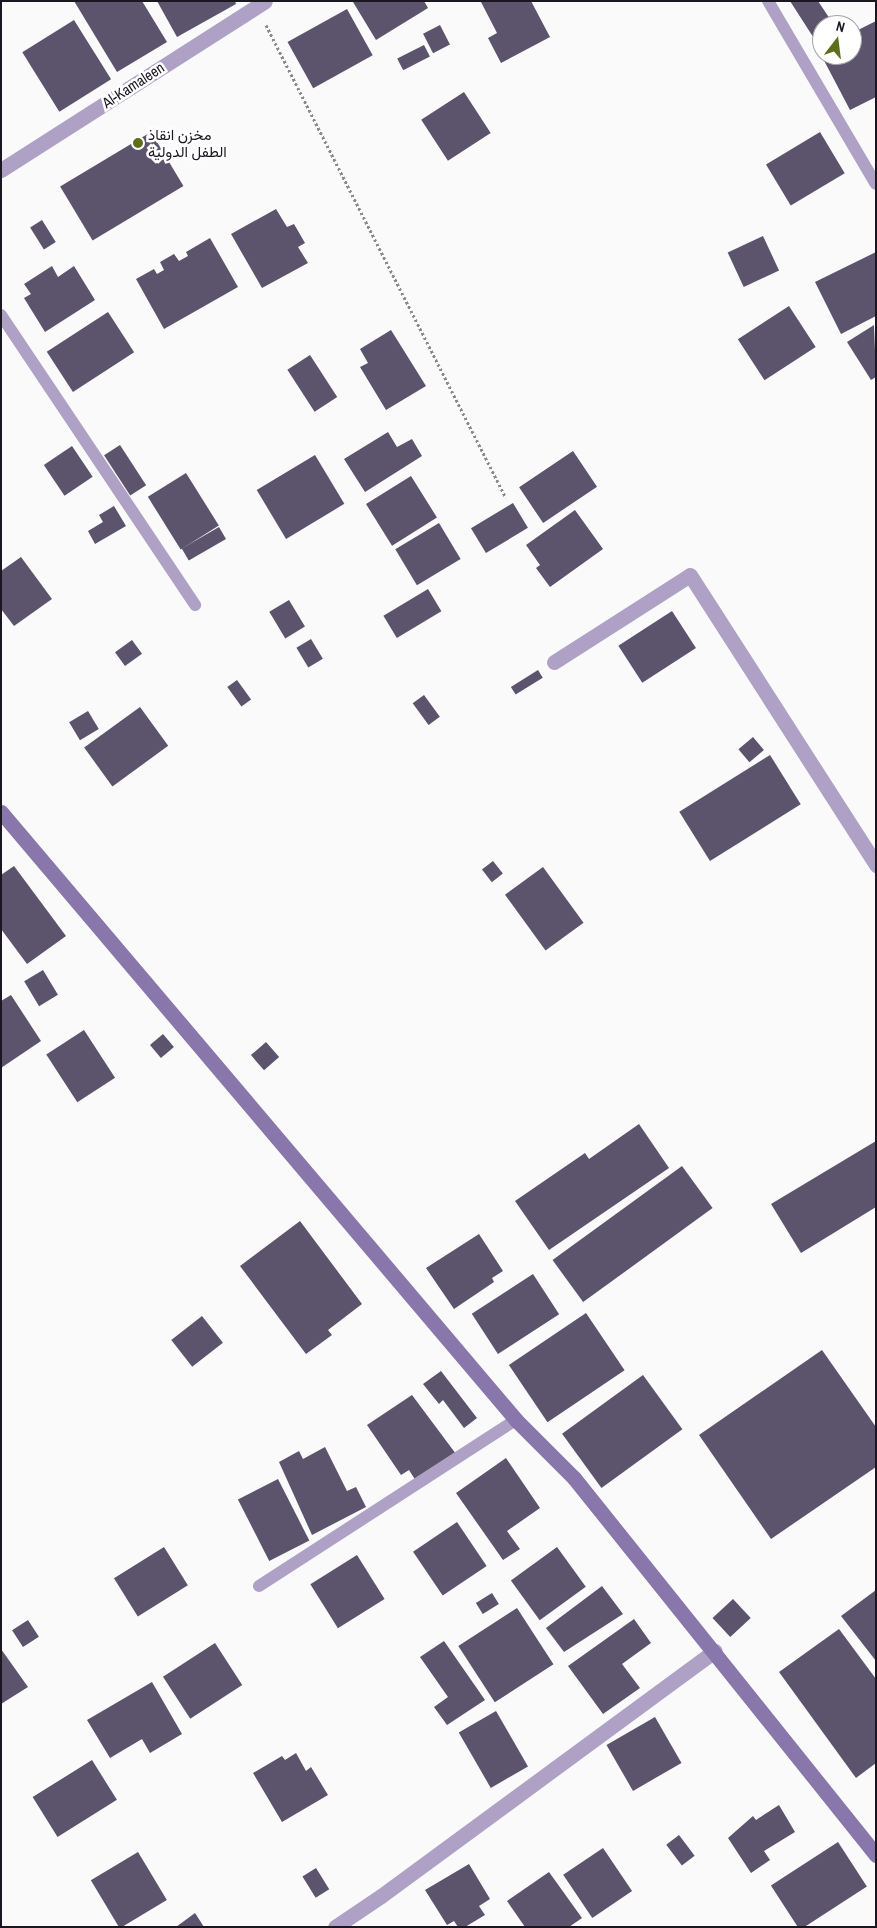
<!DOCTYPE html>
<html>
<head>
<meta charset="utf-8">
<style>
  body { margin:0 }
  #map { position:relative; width:877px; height:1928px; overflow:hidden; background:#fafafa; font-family:"Archivo Narrow",Vazirmatn,sans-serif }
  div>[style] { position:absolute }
  .building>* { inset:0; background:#5c536c; transform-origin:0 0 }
  .path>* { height:3px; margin-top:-1.5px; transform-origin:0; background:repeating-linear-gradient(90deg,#8b898e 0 2.5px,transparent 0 5px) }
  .lane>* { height:12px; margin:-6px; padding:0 6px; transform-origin:6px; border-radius:6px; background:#aea1c5 }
  .street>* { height:15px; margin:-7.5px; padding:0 7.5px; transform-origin:7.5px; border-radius:7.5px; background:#aea1c5 }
  .secondary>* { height:15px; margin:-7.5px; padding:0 7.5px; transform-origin:7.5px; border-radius:7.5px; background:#8976aa }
  .dots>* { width:14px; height:14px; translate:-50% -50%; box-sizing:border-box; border:2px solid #fff; border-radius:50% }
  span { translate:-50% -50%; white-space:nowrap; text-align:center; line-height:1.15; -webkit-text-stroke:5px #fff; paint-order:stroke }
  .street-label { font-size:15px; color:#1a1721 }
  .poi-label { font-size:15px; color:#1a1721 }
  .left { translate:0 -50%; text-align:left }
  .frame { position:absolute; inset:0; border:2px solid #1a1721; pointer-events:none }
  .north { position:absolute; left:812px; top:15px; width:50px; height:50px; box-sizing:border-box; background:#fff; border:1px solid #a3a2a6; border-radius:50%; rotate:15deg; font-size:14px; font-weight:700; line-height:20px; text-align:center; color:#1a1721 }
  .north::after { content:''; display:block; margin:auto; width:18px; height:22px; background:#5d6f1d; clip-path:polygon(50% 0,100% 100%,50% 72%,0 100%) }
</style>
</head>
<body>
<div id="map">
  <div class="building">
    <div style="clip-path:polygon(74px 1px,142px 1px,167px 42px,117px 72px)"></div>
    <div style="clip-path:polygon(157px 1px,235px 1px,236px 4px,177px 37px)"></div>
    <div style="clip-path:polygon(424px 1px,428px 8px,376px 40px,353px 2px)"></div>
    <div style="clip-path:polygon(531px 1px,550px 37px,501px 63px,488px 38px,497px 33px,481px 2px)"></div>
    <div style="clip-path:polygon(790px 1px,818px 1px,834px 25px,822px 25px,822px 40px,817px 43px)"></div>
    <div style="left:347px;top:9px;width:53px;height:68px;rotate:61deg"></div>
    <div style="left:74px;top:20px;width:70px;height:61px;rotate:58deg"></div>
    <div style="clip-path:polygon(876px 21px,876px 97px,850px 110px,819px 51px,822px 49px,822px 55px,852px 55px,852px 33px)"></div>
    <div style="left:440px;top:25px;width:22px;height:19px;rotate:63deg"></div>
    <div style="left:424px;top:45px;width:13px;height:30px;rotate:63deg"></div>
    <div style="left:464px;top:92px;width:49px;height:51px;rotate:57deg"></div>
    <div style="left:151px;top:132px;width:63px;height:106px;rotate:59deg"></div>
    <div style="left:820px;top:132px;width:48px;height:63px;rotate:59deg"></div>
    <div style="clip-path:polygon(276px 209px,287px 227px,294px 224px,305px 243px,298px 247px,308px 263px,262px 288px,231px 234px)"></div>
    <div style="left:42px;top:220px;width:26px;height:14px;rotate:58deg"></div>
    <div style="left:763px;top:236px;width:38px;height:39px;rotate:65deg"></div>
    <div style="clip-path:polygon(210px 238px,238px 287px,164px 329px,136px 279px,154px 269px,157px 274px,164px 270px,160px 262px,174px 254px,179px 261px,188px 256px,186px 252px)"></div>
    <div style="clip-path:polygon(876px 252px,876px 316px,841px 334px,815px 282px)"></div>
    <div style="clip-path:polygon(52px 266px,58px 277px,74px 266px,95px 300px,45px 332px,24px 298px,31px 294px,24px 284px)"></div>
    <div style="left:789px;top:306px;width:49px;height:61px;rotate:57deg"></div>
    <div style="left:108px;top:312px;width:48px;height:73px;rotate:57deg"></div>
    <div style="clip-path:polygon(874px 325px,876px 377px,871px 380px,847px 342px)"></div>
    <div style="clip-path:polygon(391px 330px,426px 386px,386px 410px,360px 367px,368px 363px,360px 349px)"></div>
    <div style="left:310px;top:355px;width:50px;height:27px;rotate:57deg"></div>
    <div style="clip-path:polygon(388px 432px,397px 447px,412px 439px,422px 456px,365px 492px,344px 459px)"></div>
    <div style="left:120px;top:445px;width:48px;height:19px;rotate:57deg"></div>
    <div style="left:72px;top:446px;width:37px;height:34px;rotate:56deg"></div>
    <div style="left:573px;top:451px;width:43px;height:65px;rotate:56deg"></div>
    <div style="left:315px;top:455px;width:57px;height:68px;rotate:59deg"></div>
    <div style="left:186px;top:473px;width:62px;height:45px;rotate:58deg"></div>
    <div style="left:411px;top:476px;width:49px;height:53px;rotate:58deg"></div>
    <div style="left:513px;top:503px;width:29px;height:49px;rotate:59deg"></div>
    <div style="clip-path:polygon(114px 506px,126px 526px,95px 544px,88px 531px,103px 522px,99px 515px)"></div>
    <div style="clip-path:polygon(575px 510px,603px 549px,550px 587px,536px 568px,540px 565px,526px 545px)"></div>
    <div style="left:439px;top:523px;width:42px;height:51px;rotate:59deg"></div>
    <div style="left:219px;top:527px;width:14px;height:43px;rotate:60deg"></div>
    <div style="clip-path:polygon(21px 557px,52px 599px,14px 626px,1px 609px,1px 571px)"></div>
    <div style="left:428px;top:589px;width:26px;height:52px;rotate:59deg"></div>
    <div style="left:289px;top:600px;width:31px;height:23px;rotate:59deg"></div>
    <div style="left:672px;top:611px;width:44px;height:64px;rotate:57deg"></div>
    <div style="left:311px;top:639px;width:23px;height:17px;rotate:59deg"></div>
    <div style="left:132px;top:640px;width:17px;height:21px;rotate:54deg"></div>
    <div style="left:538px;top:670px;width:9px;height:32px;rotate:58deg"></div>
    <div style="left:237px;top:680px;width:24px;height:12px;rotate:54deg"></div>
    <div style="left:424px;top:695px;width:27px;height:14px;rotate:54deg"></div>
    <div style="left:140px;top:707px;width:48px;height:69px;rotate:54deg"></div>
    <div style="left:88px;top:711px;width:21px;height:22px;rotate:59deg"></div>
    <div style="left:753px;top:737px;width:17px;height:19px;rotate:50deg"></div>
    <div style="left:770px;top:755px;width:58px;height:107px;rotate:58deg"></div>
    <div style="left:493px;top:861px;width:16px;height:14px;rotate:52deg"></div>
    <div style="clip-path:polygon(14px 866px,66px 936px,27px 964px,1px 929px,1px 875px)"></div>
    <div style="left:543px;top:867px;width:69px;height:47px;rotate:54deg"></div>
    <div style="left:43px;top:970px;width:29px;height:22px;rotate:59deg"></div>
    <div style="clip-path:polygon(11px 995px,41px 1041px,1px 1068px,1px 1001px)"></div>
    <div style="left:84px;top:1030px;width:57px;height:45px;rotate:57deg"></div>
    <div style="left:163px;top:1034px;width:17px;height:17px;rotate:50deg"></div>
    <div style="left:266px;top:1042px;width:20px;height:20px;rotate:49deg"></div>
    <div style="clip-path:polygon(639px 1124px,669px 1168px,549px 1250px,515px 1201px,585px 1153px,589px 1159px)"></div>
    <div style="clip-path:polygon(876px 1141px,876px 1207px,801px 1253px,771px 1204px)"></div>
    <div style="left:682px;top:1166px;width:52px;height:160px;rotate:54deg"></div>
    <div style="clip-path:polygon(300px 1221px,362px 1304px,328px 1330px,332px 1335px,306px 1354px,240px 1266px)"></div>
    <div style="clip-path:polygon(479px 1234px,503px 1271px,492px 1278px,494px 1282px,454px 1309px,426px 1268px)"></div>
    <div style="left:533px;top:1274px;width:48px;height:73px;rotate:57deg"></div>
    <div style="left:586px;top:1313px;width:69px;height:93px;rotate:56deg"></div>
    <div style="left:202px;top:1316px;width:34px;height:39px;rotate:52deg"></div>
    <div style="clip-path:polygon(822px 1350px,876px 1427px,876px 1467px,771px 1539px,699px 1435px)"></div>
    <div style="clip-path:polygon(441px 1371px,477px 1418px,464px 1428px,443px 1400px,439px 1404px,423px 1384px)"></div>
    <div style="left:643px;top:1375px;width:67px;height:100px;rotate:54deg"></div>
    <div style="clip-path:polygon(412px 1395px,456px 1454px,416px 1481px,409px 1470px,401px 1475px,367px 1425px)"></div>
    <div style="clip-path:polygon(325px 1447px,347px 1491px,356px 1487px,366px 1507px,312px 1535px,279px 1462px,299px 1451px,303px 1459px)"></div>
    <div style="clip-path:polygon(506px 1458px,540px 1508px,507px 1531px,520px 1549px,503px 1560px,456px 1493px)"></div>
    <div style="left:278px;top:1479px;width:69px;height:45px;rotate:63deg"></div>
    <div style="left:457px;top:1522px;width:53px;height:53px;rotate:56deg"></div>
    <div style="left:164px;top:1547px;width:45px;height:59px;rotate:58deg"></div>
    <div style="left:557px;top:1547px;width:49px;height:57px;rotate:54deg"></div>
    <div style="left:357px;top:1555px;width:52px;height:55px;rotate:58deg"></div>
    <div style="clip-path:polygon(602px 1586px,623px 1614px,564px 1652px,546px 1628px)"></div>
    <div style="clip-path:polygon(876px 1590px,876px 1661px,841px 1616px)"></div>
    <div style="left:492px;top:1593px;width:13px;height:19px;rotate:58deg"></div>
    <div style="left:733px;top:1599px;width:26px;height:28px;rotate:47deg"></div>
    <div style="left:517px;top:1608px;width:67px;height:70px;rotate:57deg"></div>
    <div style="clip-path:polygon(634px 1619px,651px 1643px,622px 1664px,640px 1688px,603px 1714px,568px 1666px)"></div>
    <div style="left:28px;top:1620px;width:20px;height:19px;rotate:57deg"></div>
    <div style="clip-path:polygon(839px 1629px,876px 1679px,876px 1763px,856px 1778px,779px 1672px)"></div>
    <div style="clip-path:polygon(444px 1641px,485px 1700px,447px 1725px,434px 1707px,448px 1697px,420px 1657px)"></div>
    <div style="left:215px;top:1643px;width:50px;height:62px;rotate:57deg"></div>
    <div style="clip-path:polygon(1px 1649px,28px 1687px,1px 1704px)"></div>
    <div style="clip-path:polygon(152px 1682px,182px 1734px,150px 1753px,142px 1739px,110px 1758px,87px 1720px)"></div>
    <div style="left:496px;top:1711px;width:64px;height:43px;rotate:60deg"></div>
    <div style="left:655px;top:1717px;width:53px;height:56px;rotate:60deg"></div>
    <div style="clip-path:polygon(296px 1753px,306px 1771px,311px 1767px,328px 1795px,282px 1822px,253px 1773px,282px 1756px,285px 1760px)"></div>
    <div style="left:92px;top:1760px;width:47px;height:70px;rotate:58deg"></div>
    <div style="clip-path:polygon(779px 1805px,795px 1832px,764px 1851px,770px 1860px,751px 1873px,728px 1838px,753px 1816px,756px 1820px)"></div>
    <div style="left:679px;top:1835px;width:26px;height:16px;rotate:53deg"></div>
    <div style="left:838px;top:1842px;width:53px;height:80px;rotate:57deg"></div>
    <div style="left:603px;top:1848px;width:52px;height:48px;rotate:56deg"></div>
    <div style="left:138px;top:1852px;width:56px;height:55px;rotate:59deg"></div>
    <div style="clip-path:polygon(469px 1864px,490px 1899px,479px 1906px,485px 1915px,465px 1927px,458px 1927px,454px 1921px,447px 1925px,425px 1890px)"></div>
    <div style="left:316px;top:1868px;width:25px;height:16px;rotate:58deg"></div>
    <div style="clip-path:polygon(549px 1872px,582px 1918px,569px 1927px,525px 1927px,507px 1901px)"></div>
    <div style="clip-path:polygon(195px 1913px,204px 1927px,176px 1927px)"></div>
  </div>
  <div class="path">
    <div style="left:266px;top:25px;width:530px;rotate:63.1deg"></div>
  </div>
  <div class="lane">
    <div style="left:768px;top:1px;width:212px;rotate:59.5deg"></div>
    <div style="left:1px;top:315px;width:349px;rotate:56.2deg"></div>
    <div style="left:259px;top:1586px;width:306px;rotate:-32.9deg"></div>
  </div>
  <div class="street">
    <div style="left:1px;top:170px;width:313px;rotate:-32.6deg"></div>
    <div style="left:554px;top:662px;width:161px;rotate:-32.6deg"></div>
    <div style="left:690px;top:575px;width:345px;rotate:57.3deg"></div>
    <div style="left:335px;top:1927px;width:55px;rotate:-34deg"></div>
    <div style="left:381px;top:1896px;width:414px;rotate:-36.3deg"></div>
  </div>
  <div class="secondary">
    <div style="left:1px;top:812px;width:797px;rotate:49.73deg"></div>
    <div style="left:516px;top:1420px;width:82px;rotate:45deg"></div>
    <div style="left:574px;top:1478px;width:483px;rotate:51.3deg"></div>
  </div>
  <div class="dots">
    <div style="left:138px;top:143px;background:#5d6f1d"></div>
  </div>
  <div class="street-label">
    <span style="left:133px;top:85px;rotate:-33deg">Al-Kamaleen</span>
  </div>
  <div class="poi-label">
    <span class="left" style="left:148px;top:143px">مخزن انقاذ<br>الطفل الدولية</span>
  </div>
  <div class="frame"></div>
  <div class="north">N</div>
</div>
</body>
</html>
